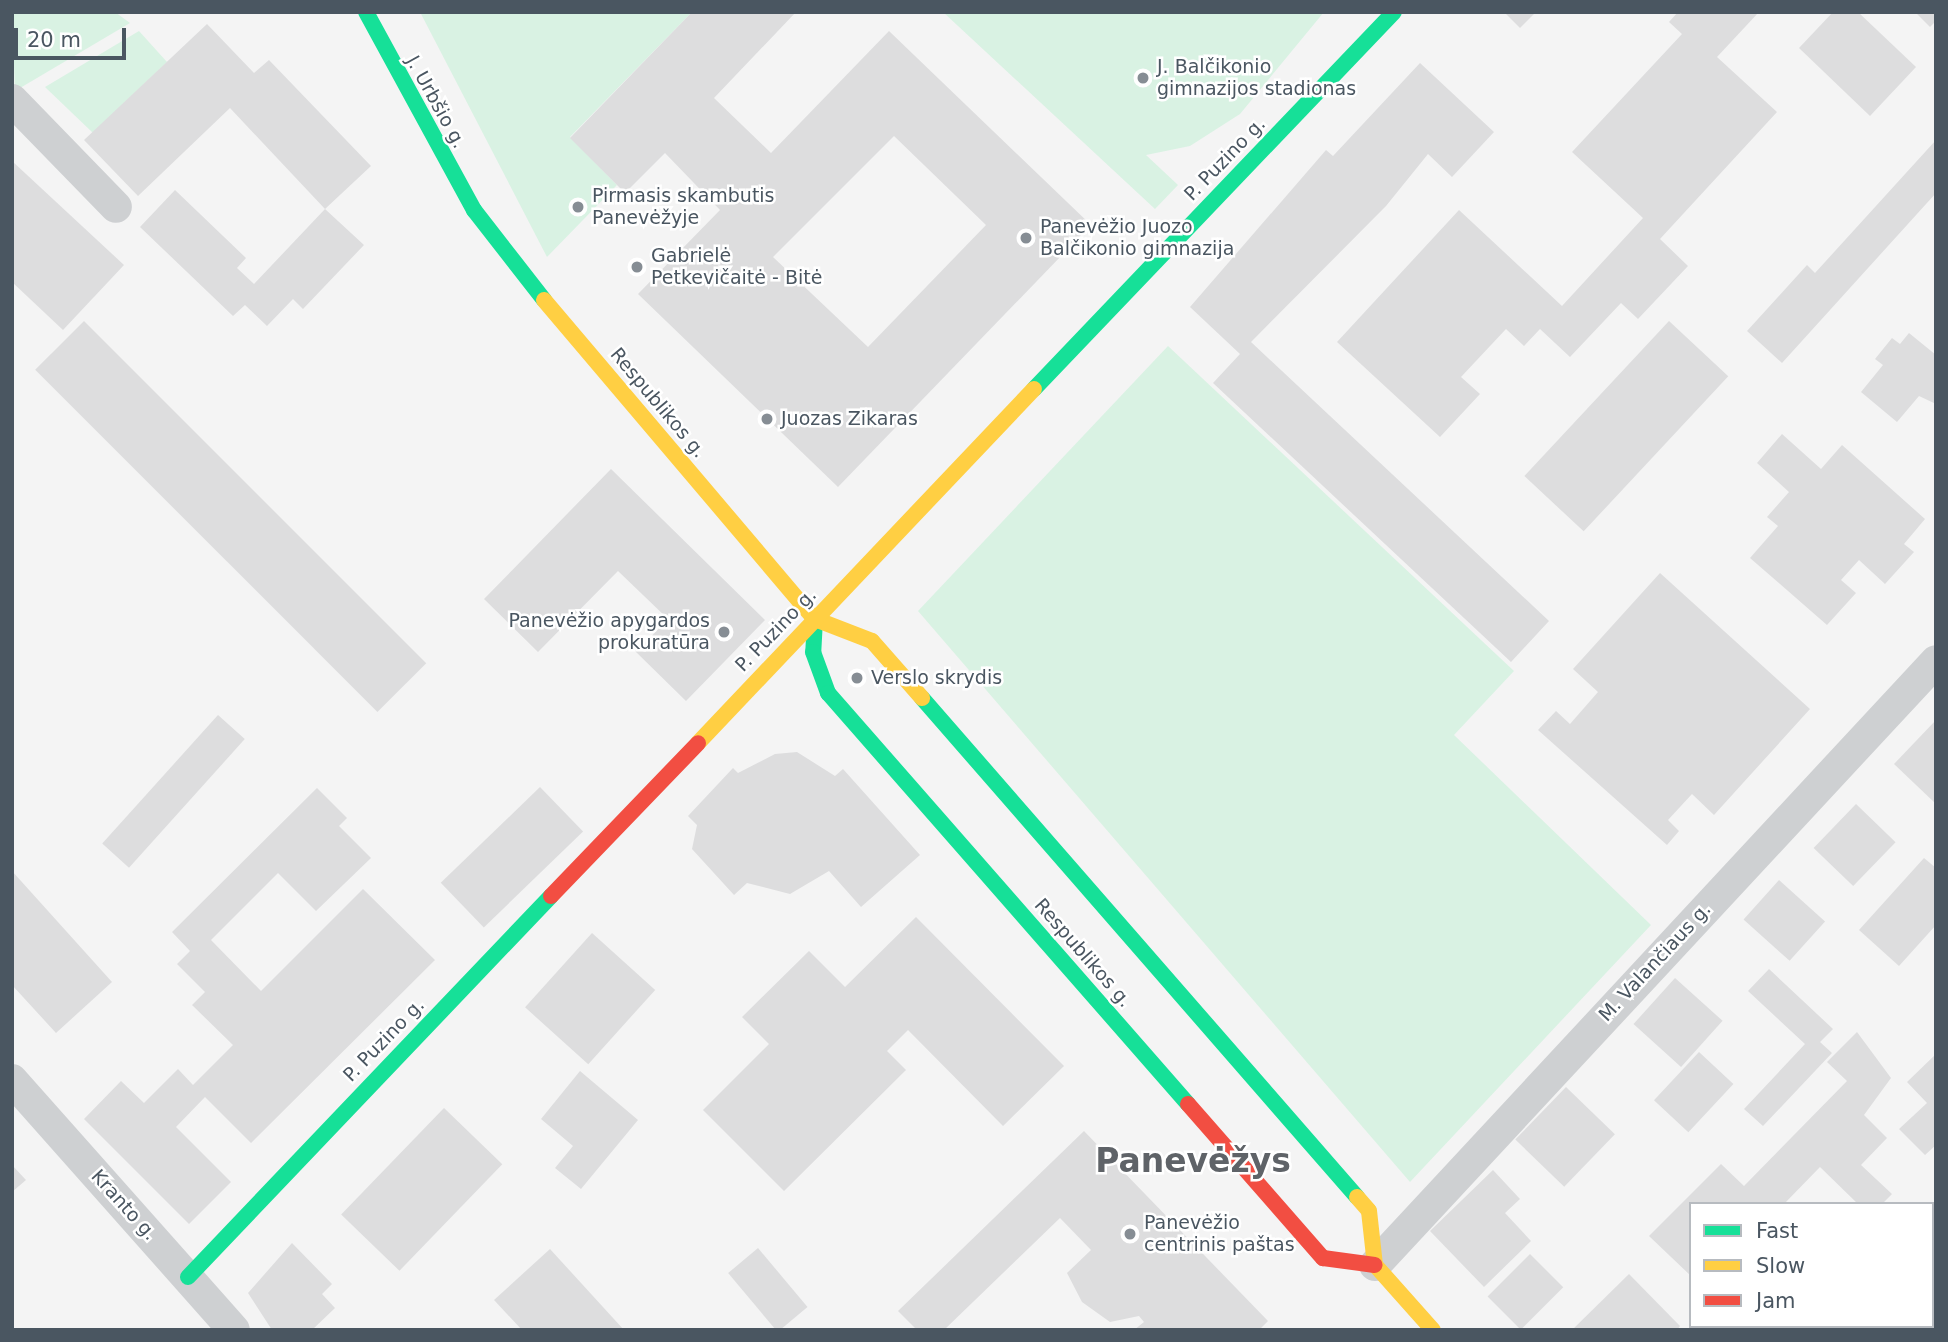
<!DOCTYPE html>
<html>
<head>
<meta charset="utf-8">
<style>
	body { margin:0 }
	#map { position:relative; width:1948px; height:1342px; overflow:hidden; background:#f4f4f4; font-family:"DejaVu Sans",sans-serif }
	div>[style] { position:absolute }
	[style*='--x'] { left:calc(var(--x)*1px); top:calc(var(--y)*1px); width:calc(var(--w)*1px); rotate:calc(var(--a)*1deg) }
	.green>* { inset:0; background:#d9f2e3 }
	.building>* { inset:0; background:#ddddde; transform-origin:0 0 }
	.street>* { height:32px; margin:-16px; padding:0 16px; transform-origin:16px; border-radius:16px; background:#ced0d2 }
	.fast>* { height:16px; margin:-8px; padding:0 8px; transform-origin:8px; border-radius:8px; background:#16e098 }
	.slow>* { height:16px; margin:-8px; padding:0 8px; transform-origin:8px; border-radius:8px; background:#ffcf43 }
	.jam>* { height:16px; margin:-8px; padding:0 8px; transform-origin:8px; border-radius:8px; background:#f24e42 }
	.dots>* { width:19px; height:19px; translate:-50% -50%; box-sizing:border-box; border:4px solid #fff; border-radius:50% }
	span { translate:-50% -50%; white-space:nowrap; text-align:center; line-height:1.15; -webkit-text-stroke:5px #fff; paint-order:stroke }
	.poi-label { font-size:19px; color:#4a5661 }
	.left { translate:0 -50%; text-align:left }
	.right { translate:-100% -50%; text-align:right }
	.street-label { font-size:19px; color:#4a5661 }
	.town-label { font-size:33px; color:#5f6368; font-weight:700 }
	.frame { position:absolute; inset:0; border:14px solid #4a5661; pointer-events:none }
	.legend { position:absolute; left:1689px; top:1202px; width:245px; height:126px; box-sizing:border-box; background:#fff; border:2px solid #b7bbc0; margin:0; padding:9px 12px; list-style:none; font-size:21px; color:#4a5661 }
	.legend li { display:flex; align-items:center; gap:14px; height:35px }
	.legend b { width:35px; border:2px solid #b7bbc0 }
	.scale { position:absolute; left:14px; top:28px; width:112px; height:32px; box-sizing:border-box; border:4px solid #4a5661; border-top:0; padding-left:9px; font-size:21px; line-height:24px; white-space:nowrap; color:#4a5661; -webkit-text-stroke:5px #fff; paint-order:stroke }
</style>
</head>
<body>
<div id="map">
	<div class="green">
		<div style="clip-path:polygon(12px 12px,115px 12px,130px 23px,15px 91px)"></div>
		<div style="clip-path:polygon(420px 12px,692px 12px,570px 137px,617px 185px,547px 257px)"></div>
		<div style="clip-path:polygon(943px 12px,1324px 12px,1240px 114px,1190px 146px,1146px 155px,1178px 185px,1155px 209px)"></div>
		<div style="clip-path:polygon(139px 31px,167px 62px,93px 133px,45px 87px)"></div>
		<div style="clip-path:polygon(1168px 346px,1514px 671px,1454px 735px,1651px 925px,1410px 1182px,918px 611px)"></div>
	</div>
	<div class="building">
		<div style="clip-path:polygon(evenodd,692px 12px,796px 12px,714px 98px,771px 153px,889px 31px,1091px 225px,838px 487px,638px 294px,720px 210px,665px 153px,625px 193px,570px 138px,692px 12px,894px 136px,986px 225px,868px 347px,773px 257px,894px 136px)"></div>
		<div style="clip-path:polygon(1504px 12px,1536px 12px,1520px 28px)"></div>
		<div style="clip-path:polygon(1678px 12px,1759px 12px,1717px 57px,1777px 112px,1660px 239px,1688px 266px,1638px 319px,1621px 303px,1570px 357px,1540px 329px,1524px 346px,1506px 329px,1461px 377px,1480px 394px,1440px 437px,1337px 342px,1459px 210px,1562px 306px,1643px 218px,1572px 152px,1682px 34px,1669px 22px)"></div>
		<div style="clip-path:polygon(1833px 12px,1858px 12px,1916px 67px,1870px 116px,1799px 48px)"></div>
		<div style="clip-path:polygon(1915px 12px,1936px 12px,1936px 21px,1930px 27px)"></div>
		<div style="clip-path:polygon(207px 24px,254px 73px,269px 60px,371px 166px,325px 209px,230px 108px,138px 196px,84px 140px)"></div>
		<div style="clip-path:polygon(1420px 63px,1494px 132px,1452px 177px,1428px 154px,1386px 206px,1251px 342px,1549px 621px,1511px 662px,1213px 383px,1240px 354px,1190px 307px,1326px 150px,1333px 156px)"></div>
		<div style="clip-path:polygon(1936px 140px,1936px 193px,1782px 363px,1747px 331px,1807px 265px,1815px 273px)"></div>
		<div style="clip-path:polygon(12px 161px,124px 265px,63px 330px,12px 282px)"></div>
		<div style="clip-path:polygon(175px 190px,246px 258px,237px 268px,254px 284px,325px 209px,364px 245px,303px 309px,293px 299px,267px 326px,245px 305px,233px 316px,140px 227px)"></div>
		<div style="left:84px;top:321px;width:484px;height:69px;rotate:45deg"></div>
		<div style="left:1669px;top:321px;width:81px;height:212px;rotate:43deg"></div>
		<div style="clip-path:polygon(1909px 333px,1936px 355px,1936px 404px,1919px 396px,1897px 422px,1861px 392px,1883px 365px,1875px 359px,1892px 338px,1900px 344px)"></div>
		<div style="clip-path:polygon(1782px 434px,1821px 469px,1842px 445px,1925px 519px,1904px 544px,1914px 552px,1885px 584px,1859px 560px,1841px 580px,1856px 593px,1827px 625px,1750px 558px,1778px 526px,1767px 517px,1789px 492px,1757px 463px)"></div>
		<div style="clip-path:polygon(611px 469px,765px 620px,686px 701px,636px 652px,668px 619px,618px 571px,538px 652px,484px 599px)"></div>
		<div style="clip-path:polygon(1660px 573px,1810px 709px,1714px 815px,1692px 794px,1668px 820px,1679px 831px,1667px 845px,1538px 730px,1556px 711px,1570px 724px,1598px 692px,1573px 669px)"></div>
		<div style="left:218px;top:715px;width:36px;height:173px;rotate:42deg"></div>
		<div style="clip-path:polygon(1936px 720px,1936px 804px,1894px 764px)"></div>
		<div style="clip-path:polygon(797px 752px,835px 776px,843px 769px,920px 855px,861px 907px,829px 871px,790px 894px,747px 883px,734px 895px,692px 849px,697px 825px,688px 816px,733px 768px,738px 773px,775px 754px)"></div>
		<div style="left:540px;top:787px;width:62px;height:138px;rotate:46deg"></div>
		<div style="clip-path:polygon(317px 788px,347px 818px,339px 826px,371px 858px,316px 911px,278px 873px,211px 940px,261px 991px,363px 889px,435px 960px,251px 1143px,205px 1097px,176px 1127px,231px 1182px,189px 1224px,84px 1119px,121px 1081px,144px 1103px,178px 1069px,193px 1085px,233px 1045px,192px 1005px,205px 992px,177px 964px,190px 951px,172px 932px)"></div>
		<div style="left:1856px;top:804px;width:55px;height:61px;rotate:44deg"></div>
		<div style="clip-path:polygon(1924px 858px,1936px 868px,1936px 925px,1899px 966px,1859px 930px)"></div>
		<div style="clip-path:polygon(12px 871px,112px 982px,56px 1033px,12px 985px)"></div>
		<div style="left:1779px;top:880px;width:62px;height:53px;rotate:42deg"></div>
		<div style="clip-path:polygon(916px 917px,1064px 1066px,1003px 1126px,908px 1030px,887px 1051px,906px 1070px,784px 1191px,703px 1110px,769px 1044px,742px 1017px,809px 951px,845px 987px)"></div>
		<div style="left:592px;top:933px;width:85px;height:100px;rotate:42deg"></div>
		<div style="clip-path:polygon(1769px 969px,1833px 1029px,1820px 1042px,1832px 1053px,1763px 1126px,1744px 1109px,1805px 1044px,1748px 991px)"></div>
		<div style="left:1675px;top:978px;width:64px;height:62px;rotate:42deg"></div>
		<div style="clip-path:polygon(1857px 1032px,1891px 1078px,1864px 1115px,1887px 1138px,1861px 1165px,1892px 1194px,1882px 1204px,1858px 1204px,1820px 1167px,1784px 1204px,1691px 1204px,1691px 1276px,1649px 1236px,1721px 1164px,1744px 1186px,1847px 1081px,1827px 1062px)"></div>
		<div style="left:1699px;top:1052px;width:47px;height:66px;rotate:43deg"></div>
		<div style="clip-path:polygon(1936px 1054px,1936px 1145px,1925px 1155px,1899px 1129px,1927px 1103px,1907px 1082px)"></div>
		<div style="clip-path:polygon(580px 1071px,638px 1120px,581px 1189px,555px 1168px,573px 1146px,541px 1119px)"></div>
		<div style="left:1566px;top:1087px;width:68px;height:73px;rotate:44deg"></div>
		<div style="left:444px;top:1108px;width:81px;height:148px;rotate:44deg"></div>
		<div style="clip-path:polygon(1084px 1131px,1268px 1321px,1259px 1330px,1134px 1330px,1144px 1322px,1139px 1316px,1110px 1322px,1082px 1302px,1067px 1273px,1091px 1250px,1060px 1218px,944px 1330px,917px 1330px,898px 1311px)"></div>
		<div style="clip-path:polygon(12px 1165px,26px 1180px,12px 1192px)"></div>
		<div style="clip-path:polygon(1493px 1170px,1520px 1199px,1505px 1213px,1531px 1241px,1484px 1287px,1430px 1231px)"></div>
		<div style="clip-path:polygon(292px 1243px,332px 1284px,322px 1294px,335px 1308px,312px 1330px,272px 1330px,248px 1293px)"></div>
		<div style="left:758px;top:1248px;width:77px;height:39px;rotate:50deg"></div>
		<div style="clip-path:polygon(550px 1249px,624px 1330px,522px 1330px,494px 1300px)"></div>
		<div style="left:1530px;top:1254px;width:47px;height:60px;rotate:45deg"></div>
		<div style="clip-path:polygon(1629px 1274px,1680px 1326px,1677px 1330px,1572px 1330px)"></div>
		<div style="clip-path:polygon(1932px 1300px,1936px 1330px,1863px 1330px,1932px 1326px)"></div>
	</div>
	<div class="street">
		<div style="--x:12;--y:100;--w:149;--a:45.8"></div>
		<div style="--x:12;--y:1080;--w:334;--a:48.4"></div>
		<div style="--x:1932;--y:1226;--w:6;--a:-45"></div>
		<div style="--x:1375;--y:1265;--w:824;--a:-47.11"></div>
		<div style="--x:1831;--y:1330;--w:5;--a:-53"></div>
	</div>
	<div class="fast">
		<div style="--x:366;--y:12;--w:226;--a:61.4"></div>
		<div style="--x:474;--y:210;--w:114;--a:52.1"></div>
		<div style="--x:1034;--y:389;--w:521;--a:-46.32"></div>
		<div style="--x:815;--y:619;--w:33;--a:93"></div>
		<div style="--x:813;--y:652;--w:44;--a:69.9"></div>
		<div style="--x:828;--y:693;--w:546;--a:48.78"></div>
		<div style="--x:922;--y:698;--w:662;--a:48.92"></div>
		<div style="--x:188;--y:1277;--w:526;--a:-46.39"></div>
	</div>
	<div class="slow">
		<div style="--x:544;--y:300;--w:419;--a:49.7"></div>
		<div style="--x:815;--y:619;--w:61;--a:21.1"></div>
		<div style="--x:872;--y:641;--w:76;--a:48.7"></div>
		<div style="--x:698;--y:743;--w:488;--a:-46.5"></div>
		<div style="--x:1357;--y:1197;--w:18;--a:49"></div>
		<div style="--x:1369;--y:1211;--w:54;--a:83.7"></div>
		<div style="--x:1375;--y:1265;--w:87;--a:48.3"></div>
	</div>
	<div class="jam">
		<div style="--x:551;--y:896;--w:212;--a:-46.1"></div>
		<div style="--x:1188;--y:1104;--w:205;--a:48.8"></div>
		<div style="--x:1323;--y:1258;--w:52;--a:7.7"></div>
	</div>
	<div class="dots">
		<div style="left:1143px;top:78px;background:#868d94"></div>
		<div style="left:578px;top:207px;background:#868d94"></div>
		<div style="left:1026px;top:238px;background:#868d94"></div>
		<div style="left:637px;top:267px;background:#868d94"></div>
		<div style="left:767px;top:419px;background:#868d94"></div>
		<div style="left:724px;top:632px;background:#868d94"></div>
		<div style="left:857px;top:678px;background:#868d94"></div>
		<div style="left:1130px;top:1234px;background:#868d94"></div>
	</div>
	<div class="poi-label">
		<span class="left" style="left:1157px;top:78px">J. Balčikonio<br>gimnazijos stadionas</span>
		<span class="left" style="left:592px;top:207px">Pirmasis skambutis<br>Panevėžyje</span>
		<span class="left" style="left:1040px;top:238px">Panevėžio Juozo<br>Balčikonio gimnazija</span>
		<span class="left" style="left:651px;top:267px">Gabrielė<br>Petkevičaitė - Bitė</span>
		<span class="left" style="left:781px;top:419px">Juozas Zikaras</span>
		<span class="right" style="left:710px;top:632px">Panevėžio apygardos<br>prokuratūra</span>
		<span class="left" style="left:871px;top:678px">Verslo skrydis</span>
		<span class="left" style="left:1144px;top:1234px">Panevėžio<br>centrinis paštas</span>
	</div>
	<div class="street-label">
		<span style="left:436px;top:102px;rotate:61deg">J. Urbšio g.</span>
		<span style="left:1225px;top:159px;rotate:-46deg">P. Puzino g.</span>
		<span style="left:658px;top:403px;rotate:50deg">Respublikos g.</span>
		<span style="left:776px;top:630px;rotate:-46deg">P. Puzino g.</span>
		<span style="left:1083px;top:953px;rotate:49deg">Respublikos g.</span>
		<span style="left:1655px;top:962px;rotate:-47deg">M. Valančiaus g.</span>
		<span style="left:384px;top:1040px;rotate:-46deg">P. Puzino g.</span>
		<span style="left:124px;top:1205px;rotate:48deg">Kranto g.</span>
	</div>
	<div class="town-label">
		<span style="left:1193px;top:1161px">Panevėžys</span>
	</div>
	<div class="frame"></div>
	<ul class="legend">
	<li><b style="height:9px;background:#16e098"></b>Fast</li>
	<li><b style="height:9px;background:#ffcf43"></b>Slow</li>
	<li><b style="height:9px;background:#f24e42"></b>Jam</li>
	</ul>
	<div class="scale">20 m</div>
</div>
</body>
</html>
